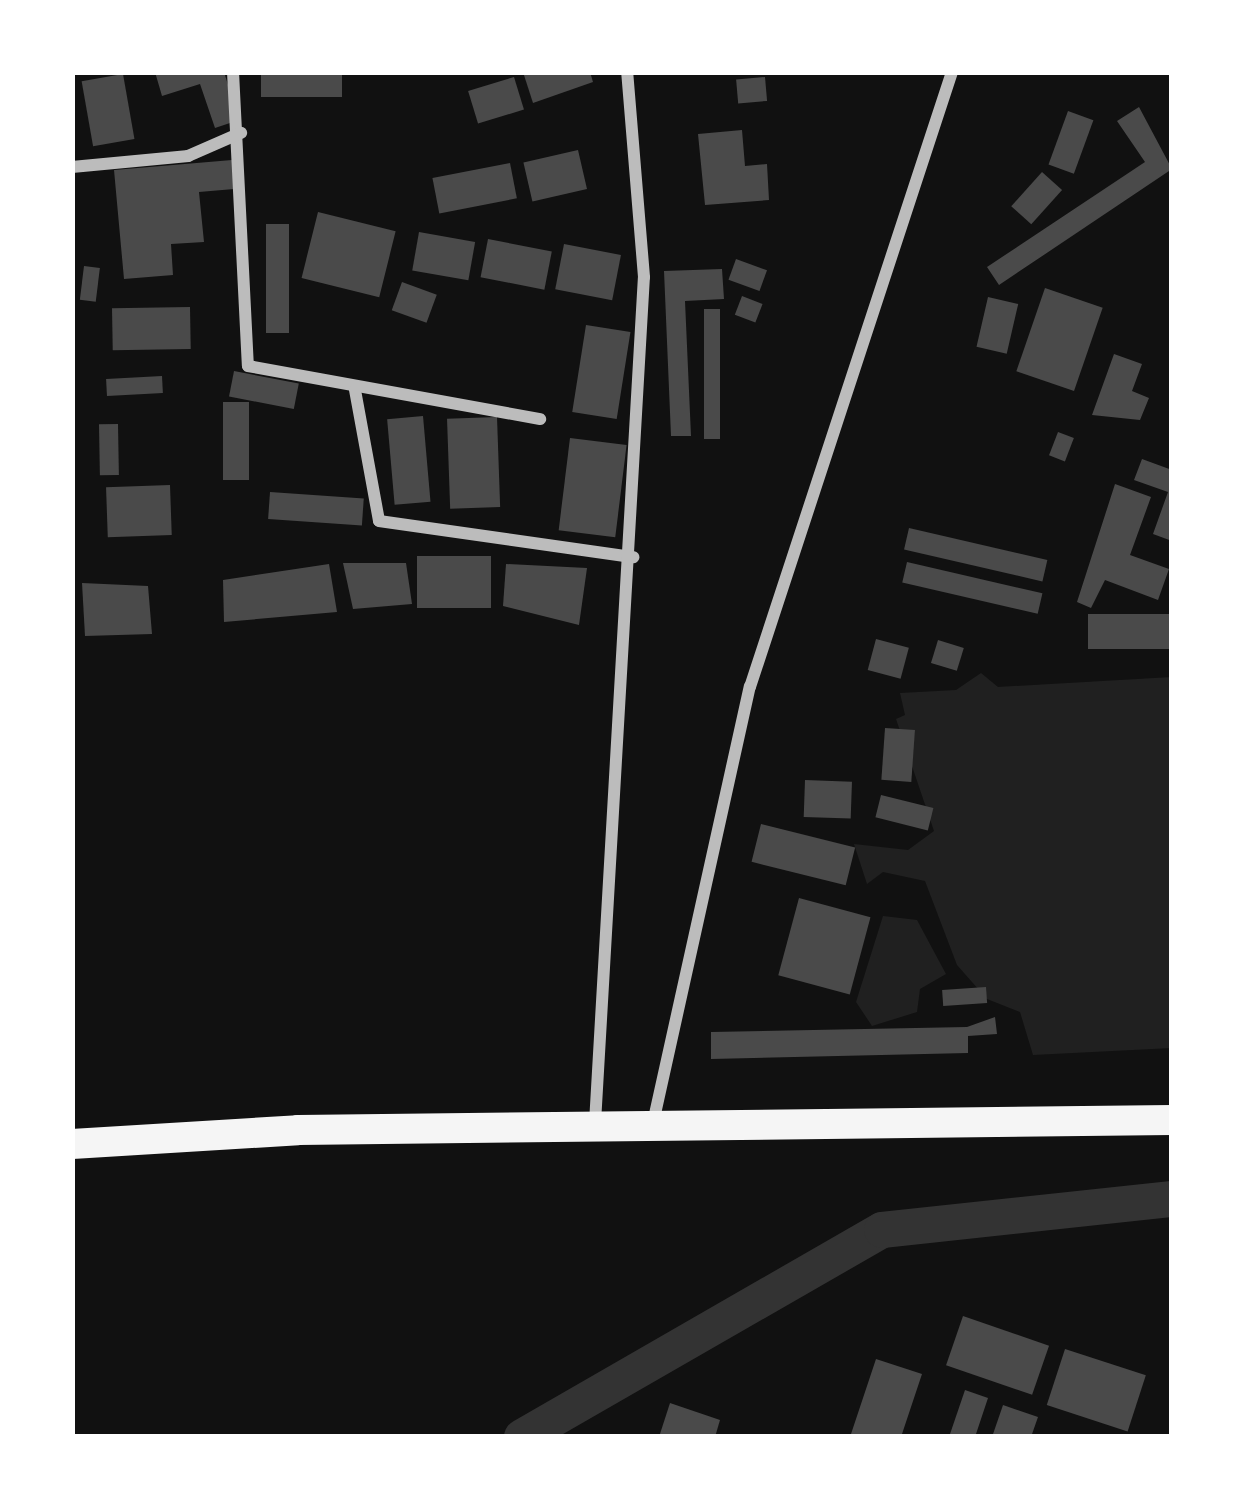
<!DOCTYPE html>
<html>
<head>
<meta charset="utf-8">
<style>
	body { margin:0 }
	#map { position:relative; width:1244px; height:1509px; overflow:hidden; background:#111; font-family:Lato,sans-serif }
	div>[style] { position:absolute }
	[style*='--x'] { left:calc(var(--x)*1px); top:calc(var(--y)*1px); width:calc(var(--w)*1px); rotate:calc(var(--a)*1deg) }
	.green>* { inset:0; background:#202020 }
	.canal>* { height:36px; margin:-18px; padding:0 18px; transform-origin:18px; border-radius:18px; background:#333 }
	.building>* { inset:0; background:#4a4a4a; transform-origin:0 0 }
	.minor>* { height:12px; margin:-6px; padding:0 6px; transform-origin:6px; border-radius:6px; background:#bcbcbc }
	.primary>* { height:30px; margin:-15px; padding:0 15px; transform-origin:15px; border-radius:15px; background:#f5f5f5 }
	span { translate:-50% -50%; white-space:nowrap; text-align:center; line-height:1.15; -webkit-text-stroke:9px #fff; paint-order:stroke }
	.frame { position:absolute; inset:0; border:75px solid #fff; pointer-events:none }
</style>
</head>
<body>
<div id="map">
	<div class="green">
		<div style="clip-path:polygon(981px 673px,998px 687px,1172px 677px,1172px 1048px,1033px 1055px,1020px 1012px,987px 999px,957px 965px,925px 881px,883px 872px,867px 884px,854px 844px,908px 850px,934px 831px,896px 719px,905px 715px,900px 693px,956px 690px)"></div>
		<div style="clip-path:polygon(883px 916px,917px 920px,946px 974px,920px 989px,917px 1012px,872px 1026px,856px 1002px)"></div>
	</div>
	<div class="canal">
		<div style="--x:522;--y:1437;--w:415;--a:-29.9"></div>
		<div style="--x:882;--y:1230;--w:292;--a:-6.1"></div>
	</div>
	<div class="building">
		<div style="clip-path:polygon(155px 72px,224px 72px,239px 120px,215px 128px,200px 84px,162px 96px)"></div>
		<div style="left:261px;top:72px;width:81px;height:25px"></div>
		<div style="clip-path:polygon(523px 72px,590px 72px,593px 82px,533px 103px)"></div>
		<div style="left:123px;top:74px;width:66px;height:42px;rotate:80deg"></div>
		<div style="left:514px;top:77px;width:34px;height:48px;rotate:73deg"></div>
		<div style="left:765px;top:77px;width:24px;height:29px;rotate:85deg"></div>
		<div style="clip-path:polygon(1139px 107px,1172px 169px,999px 285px,987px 267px,1145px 162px,1117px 121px)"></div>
		<div style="left:1068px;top:111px;width:27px;height:57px;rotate:20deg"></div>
		<div style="clip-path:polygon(742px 130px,745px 166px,767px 164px,769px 200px,705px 205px,698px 134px)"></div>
		<div style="left:578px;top:150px;width:40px;height:56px;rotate:77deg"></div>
		<div style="clip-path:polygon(232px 160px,234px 189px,199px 192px,204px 242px,171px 244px,173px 275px,124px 279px,114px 170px)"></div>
		<div style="left:510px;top:163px;width:36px;height:79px;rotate:79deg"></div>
		<div style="left:1042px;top:172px;width:27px;height:46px;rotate:42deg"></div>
		<div style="left:318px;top:212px;width:80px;height:68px;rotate:14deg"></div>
		<div style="left:266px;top:224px;width:23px;height:109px"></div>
		<div style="left:419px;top:232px;width:57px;height:39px;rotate:10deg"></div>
		<div style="left:488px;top:239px;width:65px;height:39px;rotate:11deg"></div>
		<div style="left:564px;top:244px;width:58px;height:46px;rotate:11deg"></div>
		<div style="left:736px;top:259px;width:33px;height:22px;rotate:20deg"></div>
		<div style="left:84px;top:266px;width:16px;height:34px;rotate:7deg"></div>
		<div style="clip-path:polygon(722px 269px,724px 299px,685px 301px,691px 436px,671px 436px,664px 271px)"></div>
		<div style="left:402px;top:282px;width:37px;height:30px;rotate:20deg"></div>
		<div style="left:1045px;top:288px;width:61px;height:88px;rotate:19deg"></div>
		<div style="left:742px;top:296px;width:22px;height:20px;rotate:21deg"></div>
		<div style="left:988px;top:297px;width:31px;height:51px;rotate:13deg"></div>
		<div style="left:190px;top:307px;width:42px;height:78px;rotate:89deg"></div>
		<div style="left:704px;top:309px;width:16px;height:130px"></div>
		<div style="left:586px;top:325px;width:45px;height:88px;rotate:9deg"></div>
		<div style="clip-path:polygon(1114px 354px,1142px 364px,1132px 391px,1149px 398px,1140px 420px,1092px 415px)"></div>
		<div style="left:234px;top:371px;width:66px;height:26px;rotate:11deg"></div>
		<div style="left:162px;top:376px;width:17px;height:56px;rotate:87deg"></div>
		<div style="left:223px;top:402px;width:26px;height:78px"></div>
		<div style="left:423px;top:416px;width:86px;height:36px;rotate:85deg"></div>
		<div style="left:497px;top:417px;width:90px;height:50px;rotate:88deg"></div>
		<div style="left:118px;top:424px;width:51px;height:19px;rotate:89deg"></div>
		<div style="left:1058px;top:432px;width:17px;height:25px;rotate:21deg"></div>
		<div style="left:570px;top:438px;width:57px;height:93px;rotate:7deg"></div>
		<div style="clip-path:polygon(1142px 459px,1172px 470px,1172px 541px,1153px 534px,1168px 492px,1134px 480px)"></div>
		<div style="clip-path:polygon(1115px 484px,1151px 497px,1130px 555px,1169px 569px,1158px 600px,1105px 580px,1091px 608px,1077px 602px)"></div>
		<div style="left:170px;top:485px;width:50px;height:64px;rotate:88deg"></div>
		<div style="left:270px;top:492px;width:94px;height:27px;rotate:4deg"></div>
		<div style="left:909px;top:528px;width:142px;height:22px;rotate:13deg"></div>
		<div style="left:491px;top:556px;width:52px;height:74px;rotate:90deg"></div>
		<div style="left:907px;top:562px;width:139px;height:21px;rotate:13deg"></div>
		<div style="clip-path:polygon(343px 563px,406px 563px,412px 604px,353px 609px)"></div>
		<div style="clip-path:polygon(329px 564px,337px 612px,224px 622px,223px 580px)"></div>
		<div style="clip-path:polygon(506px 564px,587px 568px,579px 625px,503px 606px)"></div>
		<div style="clip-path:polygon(82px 583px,148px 586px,152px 634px,85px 636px)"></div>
		<div style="left:1172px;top:614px;width:35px;height:84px;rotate:90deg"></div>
		<div style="left:876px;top:639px;width:34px;height:32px;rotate:15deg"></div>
		<div style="left:938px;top:640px;width:27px;height:24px;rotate:17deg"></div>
		<div style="left:885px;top:728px;width:30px;height:52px;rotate:4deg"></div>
		<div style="left:805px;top:780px;width:47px;height:37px;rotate:2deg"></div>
		<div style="left:881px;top:795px;width:54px;height:23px;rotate:14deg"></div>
		<div style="left:761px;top:824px;width:97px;height:39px;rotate:14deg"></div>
		<div style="left:799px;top:898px;width:74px;height:80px;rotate:15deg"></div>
		<div style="left:986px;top:987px;width:16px;height:44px;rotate:86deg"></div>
		<div style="clip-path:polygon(995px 1017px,997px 1034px,968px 1036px,968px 1053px,711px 1059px,711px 1032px,967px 1027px)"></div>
		<div style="left:963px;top:1316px;width:91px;height:52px;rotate:19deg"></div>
		<div style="left:1065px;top:1349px;width:85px;height:59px;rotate:18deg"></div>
		<div style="clip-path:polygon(876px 1359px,922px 1374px,901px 1437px,850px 1437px)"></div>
		<div style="clip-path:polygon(965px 1390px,988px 1398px,975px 1437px,949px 1437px)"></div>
		<div style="clip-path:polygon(670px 1403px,720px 1420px,715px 1437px,659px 1437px)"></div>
		<div style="clip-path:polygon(1003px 1405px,1038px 1417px,1031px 1437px,992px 1437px)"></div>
	</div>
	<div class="minor">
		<div style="--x:233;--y:72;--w:294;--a:87.1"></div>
		<div style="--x:248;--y:366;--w:297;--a:10.3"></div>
		<div style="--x:72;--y:167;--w:117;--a:-5.4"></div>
		<div style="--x:188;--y:156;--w:58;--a:-23.5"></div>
		<div style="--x:355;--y:390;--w:133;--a:79.6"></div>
		<div style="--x:379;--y:521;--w:257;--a:8.1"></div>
		<div style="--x:595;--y:1123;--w:847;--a:-86.69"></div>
		<div style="--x:644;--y:277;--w:206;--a:-94.7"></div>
		<div style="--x:653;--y:1123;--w:447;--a:-77.5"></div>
		<div style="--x:750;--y:687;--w:647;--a:-71.82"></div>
	</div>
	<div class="primary">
		<div style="--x:72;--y:1144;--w:226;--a:-3.5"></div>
		<div style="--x:298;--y:1130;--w:874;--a:-0.66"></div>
	</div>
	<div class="frame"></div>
</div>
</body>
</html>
